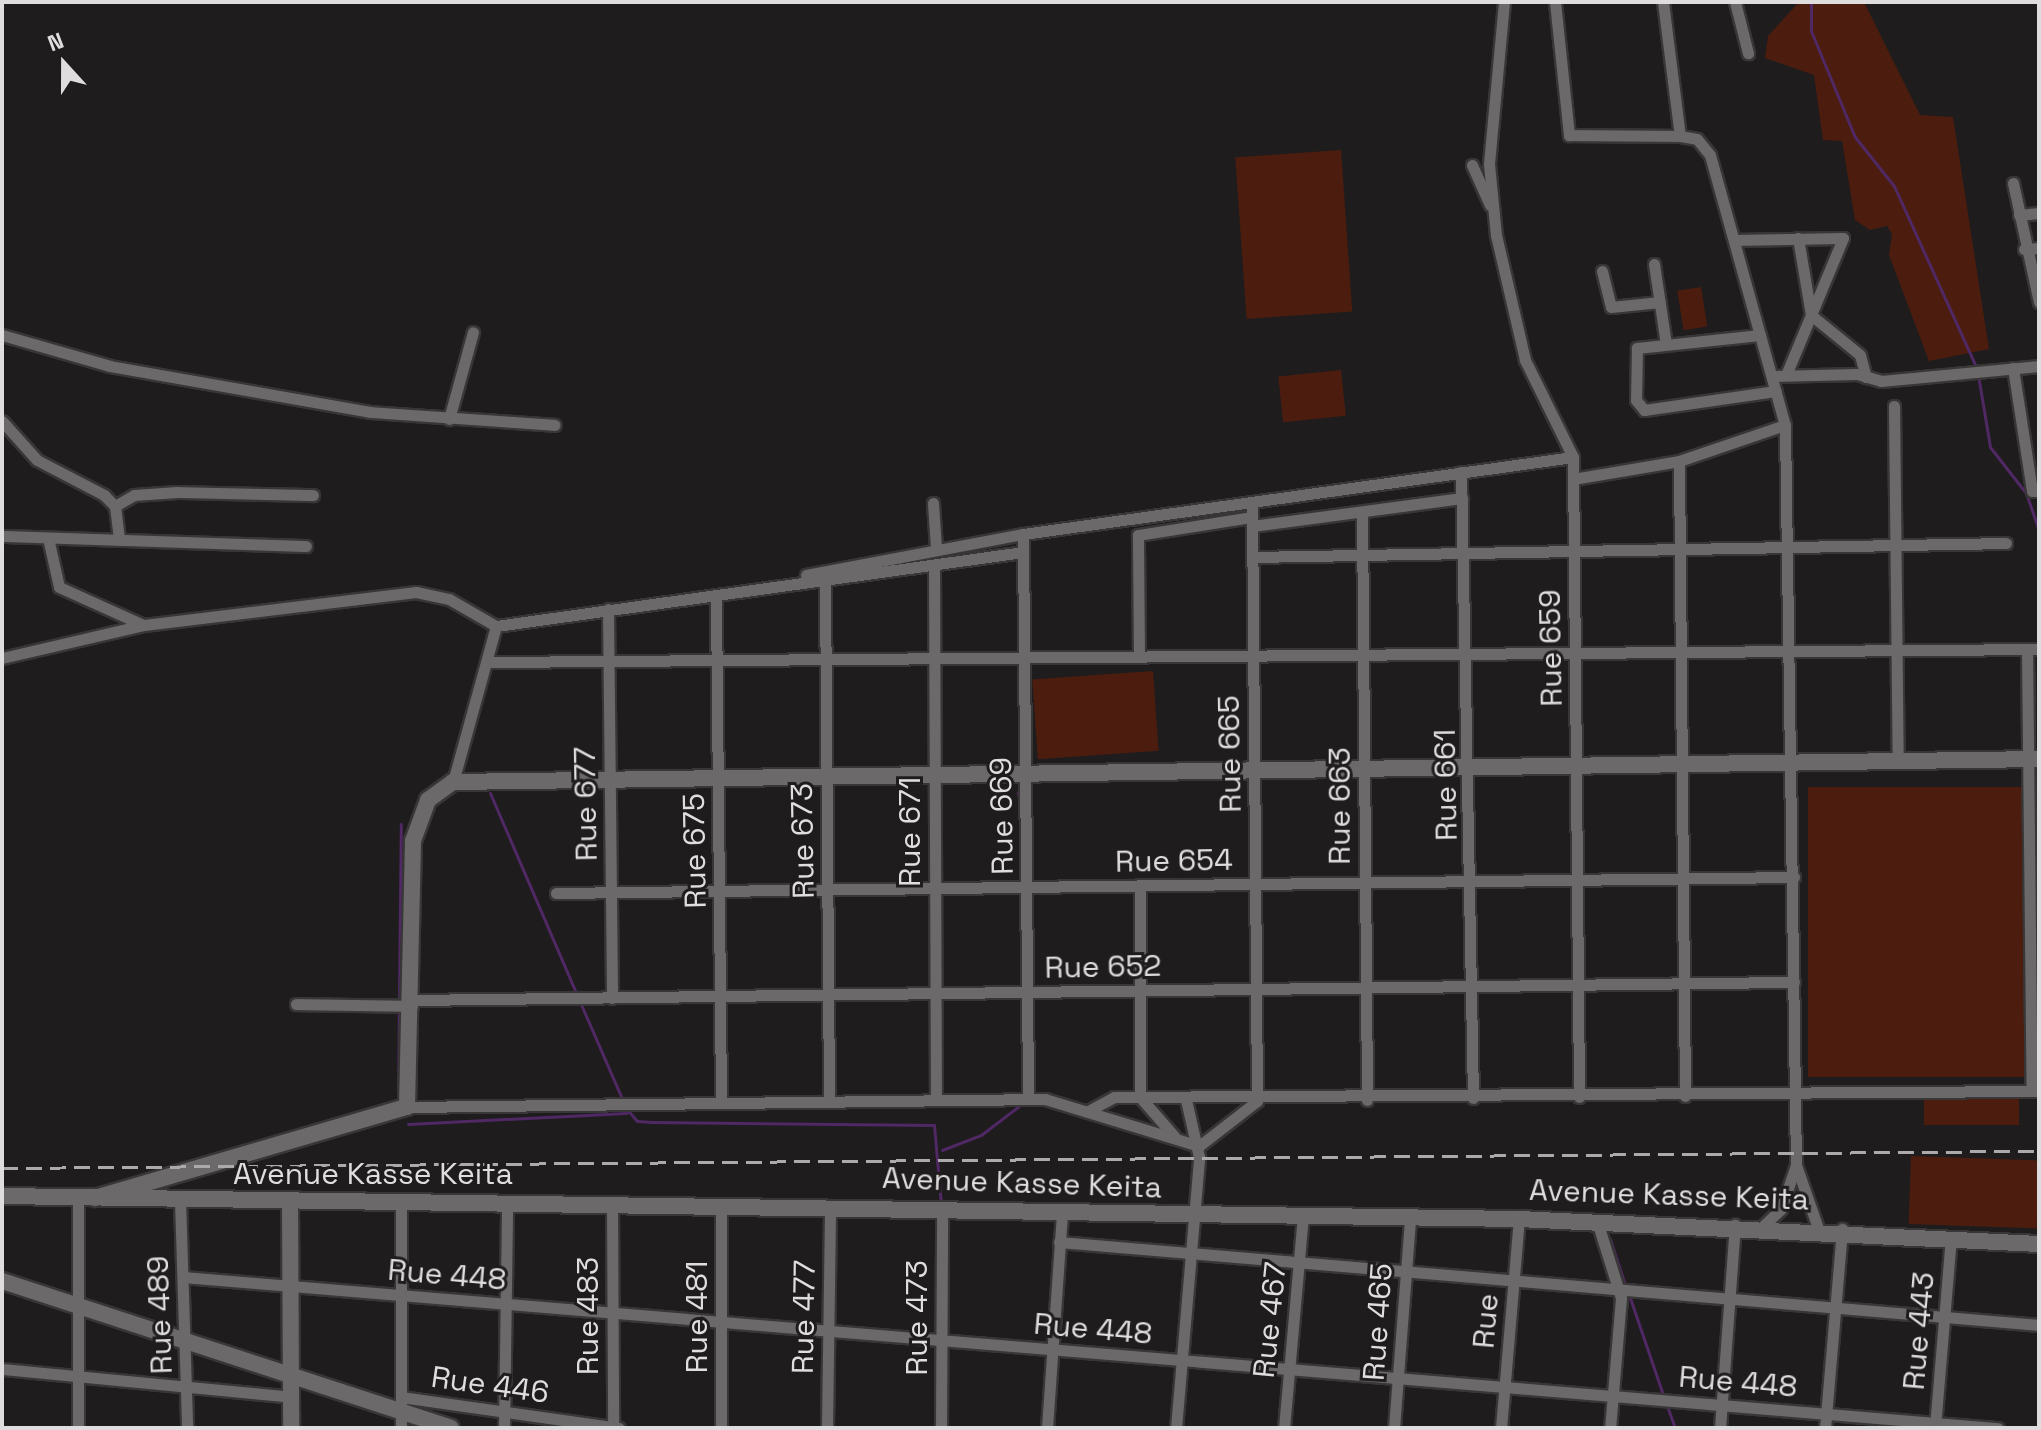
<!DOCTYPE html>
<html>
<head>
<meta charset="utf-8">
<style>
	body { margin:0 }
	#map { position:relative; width:2041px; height:1430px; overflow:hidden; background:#1f1c1d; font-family:"Space Grotesk",sans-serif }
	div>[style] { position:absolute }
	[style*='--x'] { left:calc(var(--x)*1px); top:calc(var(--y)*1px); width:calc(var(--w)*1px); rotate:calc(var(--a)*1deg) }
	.green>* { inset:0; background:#4c1d0e; transform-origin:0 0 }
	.stream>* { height:3px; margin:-1.5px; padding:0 1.5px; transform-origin:1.5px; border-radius:1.5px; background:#4f2864 }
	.roads { filter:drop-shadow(2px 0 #383636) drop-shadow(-2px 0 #383636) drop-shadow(0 2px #383636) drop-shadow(0 -2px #383636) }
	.street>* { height:11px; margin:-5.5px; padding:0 5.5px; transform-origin:5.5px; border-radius:5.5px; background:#6c696a }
	.secondary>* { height:16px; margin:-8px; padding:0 8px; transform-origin:8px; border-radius:8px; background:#6c696a }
	.rail>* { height:3px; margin-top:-1.5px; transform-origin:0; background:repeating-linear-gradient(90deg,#acaaaa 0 16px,transparent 0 24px) }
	span { translate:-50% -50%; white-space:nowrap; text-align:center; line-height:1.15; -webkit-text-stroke:6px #1f1c1d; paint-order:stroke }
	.street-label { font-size:30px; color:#dfdddd }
	.frame { position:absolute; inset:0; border:4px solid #dfdddd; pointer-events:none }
	.north { position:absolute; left:24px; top:24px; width:80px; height:80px; -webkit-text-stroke:6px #1f1c1d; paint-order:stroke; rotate:339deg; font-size:22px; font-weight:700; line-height:32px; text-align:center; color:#dfdddd }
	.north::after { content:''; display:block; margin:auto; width:28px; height:36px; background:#dfdddd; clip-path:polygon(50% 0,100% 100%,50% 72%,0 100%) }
</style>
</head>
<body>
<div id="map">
	<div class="green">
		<div style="clip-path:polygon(1799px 2px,1864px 2px,1920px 115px,1953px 117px,1989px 349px,1929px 361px,1889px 255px,1892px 234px,1887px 226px,1870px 230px,1855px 220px,1842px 141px,1823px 140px,1814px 75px,1765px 58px,1768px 36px)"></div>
		<div style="left:1341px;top:150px;width:162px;height:106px;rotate:86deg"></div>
		<div style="left:1701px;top:287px;width:40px;height:24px;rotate:81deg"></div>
		<div style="left:1341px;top:370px;width:46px;height:63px;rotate:84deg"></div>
		<div style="left:1153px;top:671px;width:80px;height:121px;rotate:86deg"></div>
		<div style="left:2024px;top:787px;width:290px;height:216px;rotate:90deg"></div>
		<div style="left:2019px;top:1093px;width:32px;height:95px;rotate:90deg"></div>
		<div style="left:1911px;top:1156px;width:128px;height:68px;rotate:2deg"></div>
	</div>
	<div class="stream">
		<div style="--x:1811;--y:2;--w:29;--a:90"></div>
		<div style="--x:1811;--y:31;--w:115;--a:67.5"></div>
		<div style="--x:1855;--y:137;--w:63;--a:51.5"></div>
		<div style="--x:1894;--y:186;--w:199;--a:65.6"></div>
		<div style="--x:1978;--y:375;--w:73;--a:80.5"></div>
		<div style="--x:1990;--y:447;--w:58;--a:52"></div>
		<div style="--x:2026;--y:493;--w:40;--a:71.1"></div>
		<div style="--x:1018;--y:792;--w:12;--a:81"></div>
		<div style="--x:490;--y:793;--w:220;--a:66.7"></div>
		<div style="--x:580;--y:1002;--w:108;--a:66.5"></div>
		<div style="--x:398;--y:1095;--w:271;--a:-89.4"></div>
		<div style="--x:626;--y:1108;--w:17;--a:50"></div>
		<div style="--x:637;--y:1121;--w:15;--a:4"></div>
		<div style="--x:652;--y:1122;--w:282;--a:0.6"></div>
		<div style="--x:934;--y:1125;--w:80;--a:85"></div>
		<div style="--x:408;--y:1124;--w:219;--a:-2.9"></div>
		<div style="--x:942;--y:1150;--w:42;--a:-21"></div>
		<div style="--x:981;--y:1135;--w:53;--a:-37.3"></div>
		<div style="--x:1610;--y:1239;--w:48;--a:71.9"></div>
		<div style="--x:1628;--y:1292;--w:112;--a:71.2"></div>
		<div style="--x:1667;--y:1406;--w:23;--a:70"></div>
	</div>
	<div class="roads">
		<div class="street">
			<div style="--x:1504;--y:2;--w:163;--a:95.3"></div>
			<div style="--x:1489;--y:164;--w:71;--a:84.4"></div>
			<div style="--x:1496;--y:235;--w:128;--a:76.9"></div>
			<div style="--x:1525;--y:360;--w:108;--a:63.7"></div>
			<div style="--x:1573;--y:457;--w:640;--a:89.46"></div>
			<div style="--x:1555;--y:2;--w:134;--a:84"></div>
			<div style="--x:1569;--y:135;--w:111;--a:0.5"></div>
			<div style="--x:1663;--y:2;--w:135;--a:82.8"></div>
			<div style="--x:1680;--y:136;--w:17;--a:10"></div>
			<div style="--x:1697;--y:139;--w:21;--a:51"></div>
			<div style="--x:1710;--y:155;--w:280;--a:74.5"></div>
			<div style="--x:1785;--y:425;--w:740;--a:89.15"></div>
			<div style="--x:1796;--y:1165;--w:67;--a:70.8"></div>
			<div style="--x:1735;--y:2;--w:53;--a:75.7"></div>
			<div style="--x:1472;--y:165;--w:44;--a:65.8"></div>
			<div style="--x:2013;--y:183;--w:122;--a:77.7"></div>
			<div style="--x:2019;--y:215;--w:20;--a:-6"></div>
			<div style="--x:1798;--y:238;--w:78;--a:80.4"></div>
			<div style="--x:1811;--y:315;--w:63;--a:39.2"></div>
			<div style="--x:1860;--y:355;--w:23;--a:75"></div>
			<div style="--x:1734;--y:240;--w:109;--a:-1.1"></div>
			<div style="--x:1843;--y:238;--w:148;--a:112.6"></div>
			<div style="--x:2024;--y:249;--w:15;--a:-4"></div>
			<div style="--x:1654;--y:264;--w:81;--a:81.5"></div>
			<div style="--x:1602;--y:271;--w:37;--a:76"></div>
			<div style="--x:1611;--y:307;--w:49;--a:-5.8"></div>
			<div style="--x:2;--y:335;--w:112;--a:16"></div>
			<div style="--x:110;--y:366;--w:264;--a:10"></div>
			<div style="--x:370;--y:412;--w:185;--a:4"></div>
			<div style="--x:1760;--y:335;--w:124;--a:174"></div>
			<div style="--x:1637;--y:348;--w:52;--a:91.1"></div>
			<div style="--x:1636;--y:400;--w:13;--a:51"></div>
			<div style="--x:1644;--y:410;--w:133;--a:-8.2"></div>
			<div style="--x:2013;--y:368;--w:124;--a:81.2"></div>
			<div style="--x:2032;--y:491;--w:7;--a:0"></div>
			<div style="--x:1772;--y:376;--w:85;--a:-1.3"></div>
			<div style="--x:1857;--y:374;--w:25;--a:16"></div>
			<div style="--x:1881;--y:381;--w:159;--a:-5.4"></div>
			<div style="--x:1894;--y:406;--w:355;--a:89.4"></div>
			<div style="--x:449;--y:419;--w:90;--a:-74.6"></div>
			<div style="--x:2;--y:421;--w:52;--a:48.1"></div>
			<div style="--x:37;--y:460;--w:76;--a:27.6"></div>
			<div style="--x:104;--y:495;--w:16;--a:45"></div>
			<div style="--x:115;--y:506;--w:34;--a:83"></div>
			<div style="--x:1679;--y:461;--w:635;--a:89.46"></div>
			<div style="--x:1461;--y:472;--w:626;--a:88.9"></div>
			<div style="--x:1573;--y:479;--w:108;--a:-9.6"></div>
			<div style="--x:1679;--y:461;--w:112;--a:-18.8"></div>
			<div style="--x:933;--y:503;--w:45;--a:86.2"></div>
			<div style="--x:115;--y:506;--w:22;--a:-30"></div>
			<div style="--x:134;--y:495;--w:43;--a:-4"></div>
			<div style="--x:177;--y:492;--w:136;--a:1.3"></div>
			<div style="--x:1362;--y:512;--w:588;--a:89.51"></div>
			<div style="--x:1252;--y:526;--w:212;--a:-7.6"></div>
			<div style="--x:1023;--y:534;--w:564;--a:89.49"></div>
			<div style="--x:2;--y:536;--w:304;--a:1.9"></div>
			<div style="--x:48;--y:538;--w:50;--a:77.3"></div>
			<div style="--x:59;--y:587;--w:92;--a:24.3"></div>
			<div style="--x:1252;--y:557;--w:754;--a:-1.06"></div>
			<div style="--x:934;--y:565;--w:535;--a:89.79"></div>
			<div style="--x:806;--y:575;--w:221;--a:-10.7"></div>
			<div style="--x:1023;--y:534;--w:555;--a:-7.97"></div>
			<div style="--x:825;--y:580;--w:521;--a:89.56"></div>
			<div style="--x:716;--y:599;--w:504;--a:89.43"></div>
			<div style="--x:608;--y:609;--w:389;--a:89.4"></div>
			<div style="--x:2027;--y:649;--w:442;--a:89.4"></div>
			<div style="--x:1139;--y:657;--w:122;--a:-90.5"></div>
			<div style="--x:1138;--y:535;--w:115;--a:-9"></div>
			<div style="--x:2;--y:658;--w:146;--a:-13.1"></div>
			<div style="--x:144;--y:625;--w:274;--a:-6.9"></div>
			<div style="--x:416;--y:592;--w:34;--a:12"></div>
			<div style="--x:449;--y:599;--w:54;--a:29.9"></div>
			<div style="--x:492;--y:662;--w:1547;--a:-0.48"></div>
			<div style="--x:453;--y:782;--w:162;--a:-74.6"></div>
			<div style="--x:496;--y:626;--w:532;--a:-7.99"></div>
			<div style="--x:1140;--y:886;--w:211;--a:90"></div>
			<div style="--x:1140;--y:1097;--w:52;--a:48.9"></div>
			<div style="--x:556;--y:893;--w:1238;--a:-0.74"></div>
			<div style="--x:412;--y:1000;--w:1382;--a:-0.75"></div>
			<div style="--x:296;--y:1004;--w:116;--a:1"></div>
			<div style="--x:407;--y:1107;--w:638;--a:-0.72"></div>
			<div style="--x:1045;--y:1099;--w:161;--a:17"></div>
			<div style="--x:1199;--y:1146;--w:73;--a:-37.8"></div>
			<div style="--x:1257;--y:1101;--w:599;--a:-90.48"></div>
			<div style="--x:1088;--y:1111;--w:30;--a:-28"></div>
			<div style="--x:1114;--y:1097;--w:925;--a:-0.37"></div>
			<div style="--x:78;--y:1197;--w:231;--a:90"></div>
			<div style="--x:180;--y:1200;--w:228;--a:88.2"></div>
			<div style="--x:612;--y:1204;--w:224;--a:89.7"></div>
			<div style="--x:1597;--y:1221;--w:81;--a:72.7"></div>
			<div style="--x:1621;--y:1298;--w:130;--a:94.8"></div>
			<div style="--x:1764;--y:1225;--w:23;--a:-43"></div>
			<div style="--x:1781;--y:1209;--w:46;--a:-71.2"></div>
			<div style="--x:1059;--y:1242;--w:984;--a:4.84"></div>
			<div style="--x:183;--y:1277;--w:1821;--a:4.76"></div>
			<div style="--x:2;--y:1369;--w:290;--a:5.5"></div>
			<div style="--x:401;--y:1397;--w:220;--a:8.1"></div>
			<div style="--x:1935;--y:1427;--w:190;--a:-85.2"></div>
			<div style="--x:401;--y:1428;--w:226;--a:-90"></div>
			<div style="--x:504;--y:1428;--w:225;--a:-89.2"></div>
			<div style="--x:721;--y:1428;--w:222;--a:-90"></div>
			<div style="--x:827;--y:1428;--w:222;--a:-89.2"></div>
			<div style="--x:941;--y:1428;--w:220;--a:-89.7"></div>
			<div style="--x:1047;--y:1428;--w:217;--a:-86"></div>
			<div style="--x:1176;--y:1428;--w:272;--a:-85.1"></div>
			<div style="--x:1199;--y:1157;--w:58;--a:-102.8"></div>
			<div style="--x:1284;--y:1428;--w:213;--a:-84.9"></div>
			<div style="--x:1394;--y:1428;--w:210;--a:-85.6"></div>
			<div style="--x:1501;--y:1428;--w:210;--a:-85.1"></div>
			<div style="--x:1720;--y:1428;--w:204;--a:-85.8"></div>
			<div style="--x:1825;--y:1428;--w:200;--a:-85.1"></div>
		</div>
		<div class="secondary">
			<div style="--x:2;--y:1196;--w:1517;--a:0.87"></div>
			<div style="--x:1519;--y:1219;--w:521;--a:2.75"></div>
			<div style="--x:95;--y:1198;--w:325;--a:-16.3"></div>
			<div style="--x:407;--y:1107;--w:266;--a:-88.7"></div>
			<div style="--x:413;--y:841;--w:44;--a:-69.9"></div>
			<div style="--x:428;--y:800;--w:31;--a:-36"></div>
			<div style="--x:453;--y:782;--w:1586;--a:-0.83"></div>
			<div style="--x:290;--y:1201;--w:227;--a:89.7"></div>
			<div style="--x:2;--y:1281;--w:472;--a:18.1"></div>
		</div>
	</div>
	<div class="rail">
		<div style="--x:2;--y:1168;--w:2037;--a:-0.48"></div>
	</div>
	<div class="street-label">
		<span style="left:1551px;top:648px;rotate:-91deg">Rue 659</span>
		<span style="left:1230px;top:754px;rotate:-91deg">Rue 665</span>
		<span style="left:1446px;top:785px;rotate:-91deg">Rue 661</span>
		<span style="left:586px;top:804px;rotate:-91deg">Rue 677</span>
		<span style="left:1340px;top:806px;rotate:-90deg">Rue 663</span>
		<span style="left:1002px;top:816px;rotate:-91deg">Rue 669</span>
		<span style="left:910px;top:832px;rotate:-90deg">Rue 671</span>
		<span style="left:803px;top:841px;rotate:-91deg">Rue 673</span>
		<span style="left:695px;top:851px;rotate:-91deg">Rue 675</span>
		<span style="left:1174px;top:861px;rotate:-1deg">Rue 654</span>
		<span style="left:1103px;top:967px;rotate:-1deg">Rue 652</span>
		<span style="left:373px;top:1174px">Avenue Kasse Keita</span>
		<span style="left:1022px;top:1183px;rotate:2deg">Avenue Kasse Keita</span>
		<span style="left:1669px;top:1195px;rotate:2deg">Avenue Kasse Keita</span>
		<span style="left:447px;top:1275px;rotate:5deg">Rue 448</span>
		<span style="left:160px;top:1315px;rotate:-92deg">Rue 489</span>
		<span style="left:588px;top:1316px;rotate:-90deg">Rue 483</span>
		<span style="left:697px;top:1317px;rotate:-90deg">Rue 481</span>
		<span style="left:804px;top:1317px;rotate:-89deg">Rue 477</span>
		<span style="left:917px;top:1318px;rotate:-90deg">Rue 473</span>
		<span style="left:1270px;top:1320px;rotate:-84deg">Rue 467</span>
		<span style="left:1486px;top:1321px;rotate:-85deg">Rue</span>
		<span style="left:1378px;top:1322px;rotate:-86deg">Rue 465</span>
		<span style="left:1093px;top:1329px;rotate:5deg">Rue 448</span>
		<span style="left:1919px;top:1331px;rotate:-85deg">Rue 443</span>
		<span style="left:1738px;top:1382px;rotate:5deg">Rue 448</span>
		<span style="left:490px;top:1385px;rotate:8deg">Rue 446</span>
	</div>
	<div class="frame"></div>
	<div class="north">N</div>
</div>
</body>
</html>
